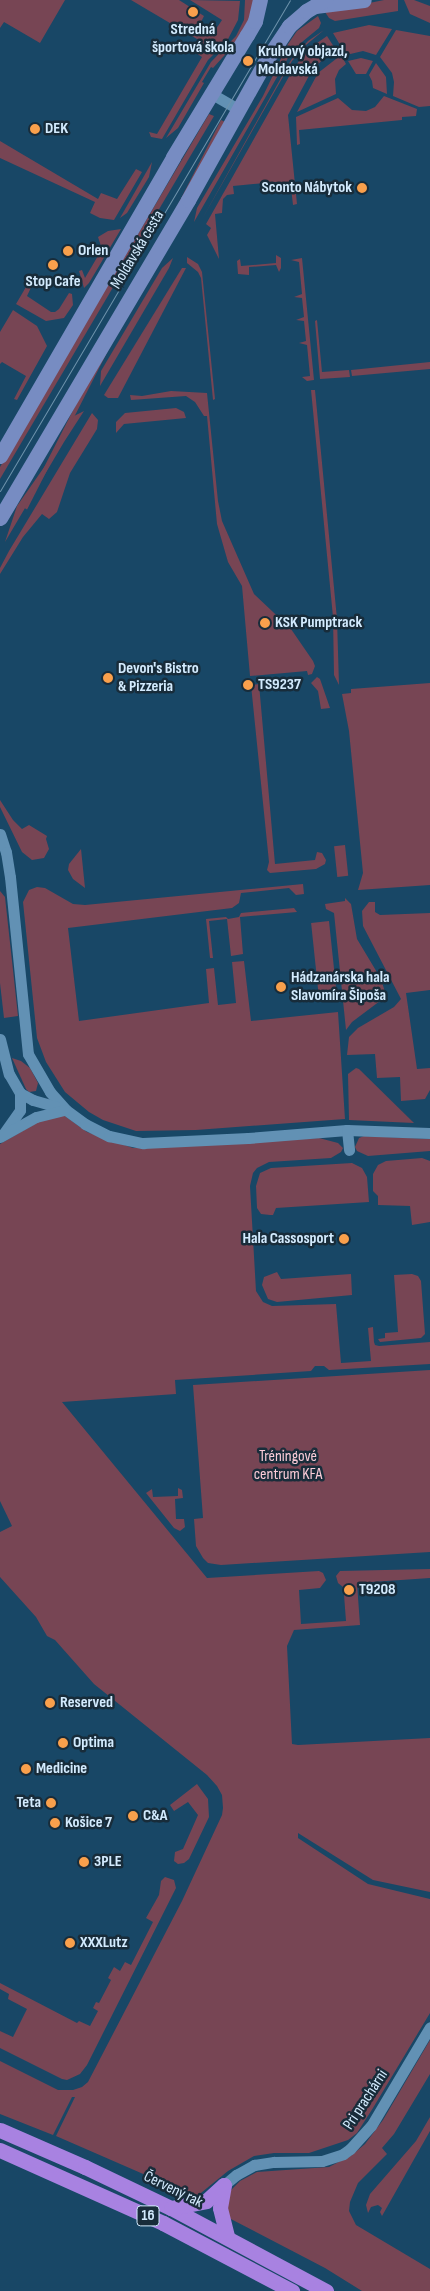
<!DOCTYPE html>
<html>
<head>
<meta charset="utf-8">
<style>
	body { margin:0 }
	#map { position:relative; width:430px; height:2291px; overflow:hidden; background:#184766; font-family:"Sofia Sans Condensed",sans-serif }
	div>[style] { position:absolute }
	[style*='--x'] { left:calc(var(--x)*1px); top:calc(var(--y)*1px); width:calc(var(--w)*1px); rotate:calc(var(--a)*1deg) }
	.green>* { inset:0; background:#774554; transform-origin:0 0 }
	.street>* { height:11px; margin:-5.5px; padding:0 5.5px; transform-origin:5.5px; border-radius:5.5px; background:#6291b4 }
	.secondary>* { height:15px; margin:-7.5px; padding:0 7.5px; transform-origin:7.5px; border-radius:7.5px; background:#778cc2 }
	.highway>* { height:15px; margin:-7.5px; padding:0 7.5px; transform-origin:7.5px; border-radius:7.5px; background:#a882e1 }
	.tram>* { height:1px; margin:-0.5px; padding:0 0.5px; transform-origin:0.5px; border-radius:0.5px; background:#6e93ac }
	.dots>* { width:14px; height:14px; translate:-50% -50%; box-sizing:border-box; border:2px solid #182c3a; border-radius:50% }
	span { translate:-50% -50%; white-space:nowrap; text-align:center; line-height:1.15; -webkit-text-stroke:5px #182c3a; paint-order:stroke }
	.shield-label span { padding:1px 4px; background:#182c3a; border:1px solid; border-radius:4px; -webkit-text-stroke-width:0 }
	.shield-label { font-size:15px; color:#d3ebfe; font-weight:700 }
	.poi-label { font-size:16px; color:#d3ebfe; font-weight:700 }
	.left { translate:0 -50%; text-align:left }
	.right { translate:-100% -50%; text-align:right }
	.street-label { font-size:16px; color:#d3ebfe }
	.park-label { font-size:16px; color:#facbd7 }
</style>
</head>
<body>
<div id="map">
	<div class="green">
		<div style="clip-path:polygon(0 0,65px 0,40px 43px,4px 22px,0 28px)"></div>
		<div style="clip-path:polygon(131px 0,179px 0,204px 16px,200px 24px,214px 32px,222px 20px,190px 0,240px 1px,238px 20px,227px 41px,208px 60px,162px 139px,151px 137px,149px 132px,157px 134px,202px 57px,196px 53px,202px 42px)"></div>
		<div style="clip-path:polygon(245px 0,254px 0,249px 19px,233px 46px,213px 68px,211px 67px,202px 82px,204px 83px,178px 128px,166px 138px,211px 62px,236px 36px,244px 20px)"></div>
		<div style="clip-path:polygon(384px 0,398px 0,398px 11px,335px 21px,329px 18px,325px 12px)"></div>
		<div style="clip-path:polygon(404px 0,414px 0,430px 6px,430px 23px,410px 14px)"></div>
		<div style="clip-path:polygon(318px 16px,321px 23px,319px 28px,302px 42px,288px 58px,194px 222px,197px 208px,263px 96px,288px 44px,297px 31px)"></div>
		<div style="clip-path:polygon(369px 25px,392px 29px,376px 55px,363px 51px,346px 55px,333px 33px)"></div>
		<div style="clip-path:polygon(324px 30px,306px 45px,292px 61px,201px 221px,291px 60px,308px 41px)"></div>
		<div style="clip-path:polygon(396px 30px,430px 36px,430px 106px,419px 107px,393px 96px,394px 82px,392px 73px,380px 57px)"></div>
		<div style="clip-path:polygon(327px 36px,336px 50px,324px 58px,311px 72px,288px 115px,297px 204px,293px 205px,291px 188px,278px 189px,276px 182px,233px 186px,234px 194px,227px 195px,223px 199px,222px 213px,215px 214px,219px 259px,207px 235px,211px 228px,206px 224px,295px 66px,310px 48px)"></div>
		<div style="clip-path:polygon(341px 55px,346px 64px,339px 70px,335px 79px,336px 94px,297px 112px,318px 73px)"></div>
		<div style="clip-path:polygon(361px 58px,373px 61px,366px 74px,356px 74px,348px 61px)"></div>
		<div style="clip-path:polygon(376px 63px,386px 77px,387px 94px,373px 88px,372px 81px,369px 75px)"></div>
		<div style="clip-path:polygon(384px 96px,417px 109px,416px 116px,402px 117px,402px 120px,299px 130px,300px 144px,297px 145px,296px 117px,338px 98px,352px 110px,366px 111px,375px 107px)"></div>
		<div style="clip-path:polygon(209px 114px,214px 116px,0 479px,0 467px)"></div>
		<div style="left:221px;top:120px;width:4px;height:435px;rotate:27deg"></div>
		<div style="clip-path:polygon(0 141px,98px 199px,101px 193px,117px 199px,136px 169px,142px 172px,114px 220px,100px 218px,90px 213px,95px 202px,0 158px)"></div>
		<div style="clip-path:polygon(152px 162px,149px 177px,127px 213px,120px 218px)"></div>
		<div style="clip-path:polygon(121px 229px,89px 283px,84px 288px,79px 271px,82px 270px,85px 278px,102px 249px,98px 237px,108px 231px)"></div>
		<div style="clip-path:polygon(276px 255px,281px 258px,281px 268px,279px 272px,276px 265px,249px 267px,249px 275px,238px 274px,237px 261px,240px 259px,241px 266px,276px 263px)"></div>
		<div style="clip-path:polygon(187px 257px,198px 264px,202px 272px,215px 399px,213px 400px,201px 278px,198px 272px,187px 263px)"></div>
		<div style="clip-path:polygon(173px 258px,169px 268px,100px 386px,101px 371px,162px 268px)"></div>
		<div style="clip-path:polygon(302px 258px,314px 380px,307px 381px,302px 377px,310px 376px,307px 345px,299px 343px,306px 341px,304px 321px,296px 320px,304px 317px,302px 298px,294px 297px,302px 294px,299px 262px,291px 260px)"></div>
		<div style="clip-path:polygon(182px 268px,186px 268px,118px 398px,108px 398px,104px 395px)"></div>
		<div style="clip-path:polygon(33px 275px,36px 277px,27px 296px,51px 312px,55px 312px,59px 309px,69px 293px,72px 294px,73px 305px,64px 318px,46px 321px,16px 304px)"></div>
		<div style="clip-path:polygon(13px 310px,37px 326px,47px 346px,17px 400px,14px 399px,26px 376px,2px 362px,0 364px,0 332px)"></div>
		<div style="clip-path:polygon(317px 320px,322px 372px,349px 370px,350px 377px,320px 379px,315px 321px)"></div>
		<div style="clip-path:polygon(430px 362px,430px 369px,352px 376px,351px 370px)"></div>
		<div style="clip-path:polygon(311px 390px,315px 390px,337px 619px,339px 685px,334px 675px,333px 617px)"></div>
		<div style="clip-path:polygon(171px 391px,207px 393px,218px 501px,222px 521px,254px 594px,291px 629px,313px 661px,315px 666px,312px 674px,308px 675px,307px 671px,250px 676px,242px 586px,228px 562px,217px 524px,207px 416px,204px 416px,195px 402px,186px 396px,131px 400px,130px 395px,142px 396px)"></div>
		<div style="clip-path:polygon(176px 408px,184px 412px,186px 418px,124px 424px,116px 433px,116px 422px,125px 413px)"></div>
		<div style="clip-path:polygon(84px 411px,64px 442px,5px 542px,17px 506px,47px 463px,74px 416px)"></div>
		<div style="clip-path:polygon(92px 413px,98px 420px,97px 429px,70px 473px,57px 512px,49px 519px,42px 514px,23px 537px,0 574px,0 568px,9px 551px)"></div>
		<div style="clip-path:polygon(317px 677px,320px 679px,330px 708px,321px 709px,318px 691px,311px 683px)"></div>
		<div style="clip-path:polygon(430px 683px,430px 885px,358px 890px,363px 873px,349px 731px,342px 694px,351px 693px,351px 689px)"></div>
		<div style="clip-path:polygon(259px 684px,275px 864px,315px 860px,317px 852px,322px 853px,326px 860px,325px 864px,316px 869px,270px 873px,267px 870px,269px 862px,251px 685px)"></div>
		<div style="clip-path:polygon(0 800px,13px 820px,22px 829px,29px 825px,47px 836px,46px 839px,49px 849px,44px 858px,32px 860px,22px 852px,0 807px)"></div>
		<div style="left:345px;top:845px;width:31px;height:11px;rotate:84deg"></div>
		<div style="clip-path:polygon(81px 849px,85px 888px,73px 879px,68px 870px,69px 864px)"></div>
		<div style="clip-path:polygon(303px 884px,304px 894px,296px 895px,289px 888px,241px 893px,239px 903px,232px 908px,68px 928px,79px 1021px,209px 1003px,206px 969px,214px 968px,218px 1005px,236px 1003px,232px 962px,244px 961px,251px 1021px,338px 1012px,345px 1119px,196px 1130px,136px 1131px,103px 1120px,89px 1112px,65px 1092px,46px 1062px,37px 1038px,23px 902px,29px 890px,37px 887px,45px 888px,73px 904px,85px 905px)"></div>
		<div style="clip-path:polygon(0 891px,5px 897px,18px 1016px,4px 1018px,0 983px)"></div>
		<div style="clip-path:polygon(345px 898px,351px 904px,357px 939px,381px 979px,385px 992px,380px 1001px,352px 1022px,346px 1030px,334px 913px,326px 909px,325px 904px,345px 901px)"></div>
		<div style="clip-path:polygon(369px 902px,375px 902px,375px 912px,380px 915px,430px 913px,430px 990px,406px 993px,417px 1069px,430px 1068px,430px 1090px,425px 1099px,401px 1101px,400px 1077px,377px 1078px,375px 1054px,347px 1055px,349px 1037px,358px 1028px,394px 1007px,401px 999px,363px 926px,362px 911px)"></div>
		<div style="clip-path:polygon(294px 908px,297px 912px,240px 917px,243px 954px,231px 956px,227px 919px,209px 921px,213px 958px,210px 958px,206px 919px,226px 917px,228px 919px,239px 917px,241px 913px)"></div>
		<div style="left:329px;top:921px;width:79px;height:18px;rotate:84deg"></div>
		<div style="clip-path:polygon(12px 1058px,21px 1061px,30px 1068px,38px 1083px,36px 1091px,29px 1092px,26px 1089px)"></div>
		<div style="clip-path:polygon(356px 1068px,359px 1069px,414px 1123px,349px 1120px,348px 1074px)"></div>
		<div style="clip-path:polygon(52px 1114px,62px 1114px,87px 1132px,133px 1148px,319px 1138px,338px 1143px,343px 1148px,341px 1152px,331px 1158px,269px 1162px,257px 1168px,253px 1173px,250px 1186px,256px 1291px,263px 1302px,272px 1306px,336px 1304px,341px 1363px,371px 1361px,368px 1328px,373px 1327px,374px 1342px,375px 1345px,379px 1346px,430px 1342px,430px 1364px,329px 1370px,324px 1366px,315px 1366px,311px 1371px,175px 1380px,176px 1394px,62px 1402px,207px 1578px,319px 1571px,323px 1573px,326px 1580px,320px 1588px,299px 1590px,301px 1624px,346px 1621px,344px 1595px,354px 1594px,353px 1586px,343px 1587px,338px 1583px,336px 1576px,340px 1571px,430px 1569px,430px 1578px,357px 1583px,360px 1625px,294px 1630px,287px 1646px,292px 1744px,298px 1745px,430px 1738px,430px 1892px,373px 1880px,298px 1833px,298px 1838px,368px 1884px,430px 1899px,430px 2013px,373px 2108px,357px 2133px,348px 2140px,309px 2153px,274px 2153px,254px 2156px,228px 2171px,196px 2197px,56px 2136px,75px 2097px,72px 2097px,53px 2135px,0 2114px,0 2061px,58px 2090px,73px 2090px,82px 2087px,88px 2082px,182px 1901px,222px 1815px,223px 1808px,222px 1795px,217px 1786px,207px 1775px,94px 1684px,55px 1640px,47px 1636px,36px 1617px,0 1577px,0 1532px,12px 1526px,0 1501px,0 1144px)"></div>
		<div style="clip-path:polygon(364px 1136px,430px 1139px,430px 1151px,368px 1156px,357px 1151px,355px 1147px,359px 1138px)"></div>
		<div style="clip-path:polygon(422px 1158px,430px 1161px,430px 1222px,412px 1225px,410px 1206px,378px 1205px,378px 1196px,373px 1191px,373px 1174px,378px 1165px,386px 1161px)"></div>
		<div style="clip-path:polygon(352px 1163px,362px 1168px,367px 1177px,369px 1202px,276px 1208px,273px 1215px,270px 1215px,261px 1214px,257px 1208px,256px 1186px,260px 1173px,271px 1168px)"></div>
		<div style="clip-path:polygon(277px 1272px,281px 1279px,351px 1274px,352px 1295px,277px 1302px,268px 1299px,262px 1285px,264px 1277px)"></div>
		<div style="clip-path:polygon(412px 1274px,418px 1276px,421px 1281px,425px 1334px,421px 1338px,380px 1342px,378px 1339px,385px 1338px,385px 1333px,398px 1332px,394px 1275px)"></div>
		<div style="clip-path:polygon(430px 1370px,430px 1552px,221px 1565px,208px 1563px,203px 1558px,196px 1546px,194px 1519px,203px 1518px,193px 1385px)"></div>
		<div style="clip-path:polygon(178px 1488px,182px 1490px,183px 1498px,175px 1499px,176px 1519px,184px 1519px,185px 1527px,180px 1531px,174px 1528px,146px 1493px,152px 1489px,153px 1497px,178px 1496px)"></div>
		<div style="clip-path:polygon(197px 1784px,208px 1799px,209px 1817px,189px 1859px,184px 1863px,178px 1864px,174px 1861px,175px 1852px,183px 1849px,198px 1815px,188px 1802px,174px 1811px,170px 1805px)"></div>
		<div style="clip-path:polygon(165px 1877px,174px 1880px,176px 1888px,87px 2065px,80px 2074px,67px 2080px,62px 2079px,0 2048px,0 2031px,13px 2037px,27px 2009px,8px 1999px,9px 1994px,0 1989px,0 1983px,77px 2023px,79px 2021px,90px 2026px,98px 2011px,93px 2008px,96px 2002px,99px 2003px,111px 1980px,108px 1978px,114px 1967px,120px 1971px,125px 1962px,131px 1965px,153px 1922px,146px 1918px,159px 1895px,161px 1881px)"></div>
		<div style="clip-path:polygon(430px 2040px,430px 2074px,394px 2134px,382px 2148px,387px 2154px,358px 2183px,350px 2202px,349px 2211px,356px 2225px,430px 2269px,430px 2291px,362px 2291px,325px 2268px,225px 2216px,230px 2191px,240px 2181px,257px 2172px,329px 2167px,352px 2155px,365px 2144px,383px 2120px)"></div>
		<div style="clip-path:polygon(430px 2117px,430px 2131px,382px 2216px,380px 2212px,382px 2208px,378px 2205px,371px 2207px,368px 2213px,366px 2205px,370px 2194px,416px 2141px)"></div>
	</div>
	<div class="street">
		<div style="--x:212;--y:94;--w:30;--a:30"></div>
		<div style="--x:0;--y:834;--w:19;--a:72"></div>
		<div style="--x:6;--y:852;--w:25;--a:81"></div>
		<div style="--x:10;--y:877;--w:178;--a:84.2"></div>
		<div style="--x:28;--y:1054;--w:44;--a:59.9"></div>
		<div style="--x:50;--y:1092;--w:24;--a:48"></div>
		<div style="--x:66;--y:1110;--w:24;--a:36"></div>
		<div style="--x:85;--y:1124;--w:27;--a:27"></div>
		<div style="--x:109;--y:1136;--w:35;--a:12"></div>
		<div style="--x:143;--y:1143;--w:105;--a:-2.7"></div>
		<div style="--x:248;--y:1138;--w:99;--a:-4.6"></div>
		<div style="--x:347;--y:1130;--w:83;--a:2.1"></div>
		<div style="--x:0;--y:1039;--w:36;--a:76"></div>
		<div style="--x:9;--y:1074;--w:22;--a:60"></div>
		<div style="--x:20;--y:1093;--w:15;--a:28"></div>
		<div style="--x:33;--y:1100;--w:32;--a:16"></div>
		<div style="--x:347;--y:1130;--w:20;--a:84"></div>
		<div style="--x:4;--y:1133;--w:28;--a:-55"></div>
		<div style="--x:20;--y:1110;--w:17;--a:-90"></div>
		<div style="--x:0;--y:1137;--w:41;--a:-29.1"></div>
		<div style="--x:36;--y:1117;--w:29;--a:-14"></div>
		<div style="--x:224;--y:2185;--w:16;--a:-40"></div>
		<div style="--x:236;--y:2175;--w:21;--a:-29"></div>
		<div style="--x:254;--y:2165;--w:20;--a:-9"></div>
		<div style="--x:274;--y:2162;--w:48;--a:-1.2"></div>
		<div style="--x:322;--y:2161;--w:22;--a:-18"></div>
		<div style="--x:343;--y:2154;--w:9;--a:-36"></div>
		<div style="--x:350;--y:2149;--w:31;--a:-48"></div>
		<div style="--x:371;--y:2126;--w:115;--a:-59.2"></div>
	</div>
	<div class="secondary">
		<div style="--x:315;--y:6;--w:49;--a:-7"></div>
		<div style="--x:0;--y:456;--w:345;--a:-59.9"></div>
		<div style="--x:173;--y:157;--w:143;--a:-58.8"></div>
		<div style="--x:247;--y:35;--w:16;--a:-60"></div>
		<div style="--x:255;--y:21;--w:22;--a:-77"></div>
		<div style="--x:0;--y:518;--w:369;--a:-59.4"></div>
		<div style="--x:188;--y:200;--w:158;--a:-60.8"></div>
		<div style="--x:265;--y:62;--w:43;--a:-56.3"></div>
		<div style="--x:289;--y:26;--w:23;--a:-41"></div>
		<div style="--x:306;--y:11;--w:22;--a:-30"></div>
	</div>
	<div class="highway">
		<div style="--x:0;--y:2130;--w:93;--a:23.5"></div>
		<div style="--x:85;--y:2167;--w:95;--a:25.5"></div>
		<div style="--x:171;--y:2208;--w:176;--a:28.2"></div>
		<div style="--x:0;--y:2150;--w:179;--a:24.1"></div>
		<div style="--x:163;--y:2223;--w:146;--a:27.8"></div>
		<div style="--x:224;--y:2185;--w:23;--a:100"></div>
		<div style="--x:220;--y:2208;--w:29;--a:76"></div>
		<div style="--x:171;--y:2208;--w:36;--a:-11"></div>
		<div style="--x:206;--y:2201;--w:24;--a:-42"></div>
	</div>
	<div class="tram">
		<div style="--x:0;--y:491;--w:570;--a:-59.43"></div>
	</div>
	<div class="dots">
		<div style="left:193px;top:12px;background:#f9a04c"></div>
		<div style="left:248px;top:61px;background:#f9a04c"></div>
		<div style="left:35px;top:129px;background:#f9a04c"></div>
		<div style="left:362px;top:188px;background:#f9a04c"></div>
		<div style="left:68px;top:251px;background:#f9a04c"></div>
		<div style="left:53px;top:265px;background:#f9a04c"></div>
		<div style="left:265px;top:623px;background:#f9a04c"></div>
		<div style="left:108px;top:678px;background:#f9a04c"></div>
		<div style="left:248px;top:685px;background:#f9a04c"></div>
		<div style="left:281px;top:987px;background:#f9a04c"></div>
		<div style="left:344px;top:1239px;background:#f9a04c"></div>
		<div style="left:349px;top:1590px;background:#f9a04c"></div>
		<div style="left:50px;top:1703px;background:#f9a04c"></div>
		<div style="left:63px;top:1743px;background:#f9a04c"></div>
		<div style="left:26px;top:1769px;background:#f9a04c"></div>
		<div style="left:51px;top:1803px;background:#f9a04c"></div>
		<div style="left:133px;top:1816px;background:#f9a04c"></div>
		<div style="left:55px;top:1823px;background:#f9a04c"></div>
		<div style="left:84px;top:1862px;background:#f9a04c"></div>
		<div style="left:70px;top:1943px;background:#f9a04c"></div>
	</div>
	<div class="shield-label">
		<span style="left:148px;top:2216px">16</span>
	</div>
	<div class="poi-label">
		<span style="left:193px;top:39px">Stredná<br>športová škola</span>
		<span class="left" style="left:258px;top:61px">Kruhový objazd,<br>Moldavská</span>
		<span class="left" style="left:45px;top:129px">DEK</span>
		<span class="right" style="left:352px;top:188px">Sconto Nábytok</span>
		<span class="left" style="left:78px;top:251px">Orlen</span>
		<span style="left:53px;top:282px">Stop Cafe</span>
		<span class="left" style="left:275px;top:623px">KSK Pumptrack</span>
		<span class="left" style="left:118px;top:678px">Devon's Bistro<br>&amp; Pizzeria</span>
		<span class="left" style="left:258px;top:685px">TS9237</span>
		<span class="left" style="left:291px;top:987px">Hádzanárska hala<br>Slavomíra Šipoša</span>
		<span class="right" style="left:334px;top:1239px">Hala Cassosport</span>
		<span class="left" style="left:359px;top:1590px">T9208</span>
		<span class="left" style="left:60px;top:1703px">Reserved</span>
		<span class="left" style="left:73px;top:1743px">Optima</span>
		<span class="left" style="left:36px;top:1769px">Medicine</span>
		<span class="right" style="left:41px;top:1803px">Teta</span>
		<span class="left" style="left:143px;top:1816px">C&amp;A</span>
		<span class="left" style="left:65px;top:1823px">Košice 7</span>
		<span class="left" style="left:94px;top:1862px">3PLE</span>
		<span class="left" style="left:80px;top:1943px">XXXLutz</span>
	</div>
	<div class="street-label">
		<span style="left:138px;top:250px;rotate:-59deg">Moldavská cesta</span>
		<span style="left:366px;top:2100px;rotate:-57deg">Pri prachárni</span>
		<span style="left:173px;top:2190px;rotate:26deg">Červený rak</span>
	</div>
	<div class="park-label">
		<span style="left:288px;top:1466px">Tréningové<br>centrum KFA</span>
	</div>
</div>
</body>
</html>
